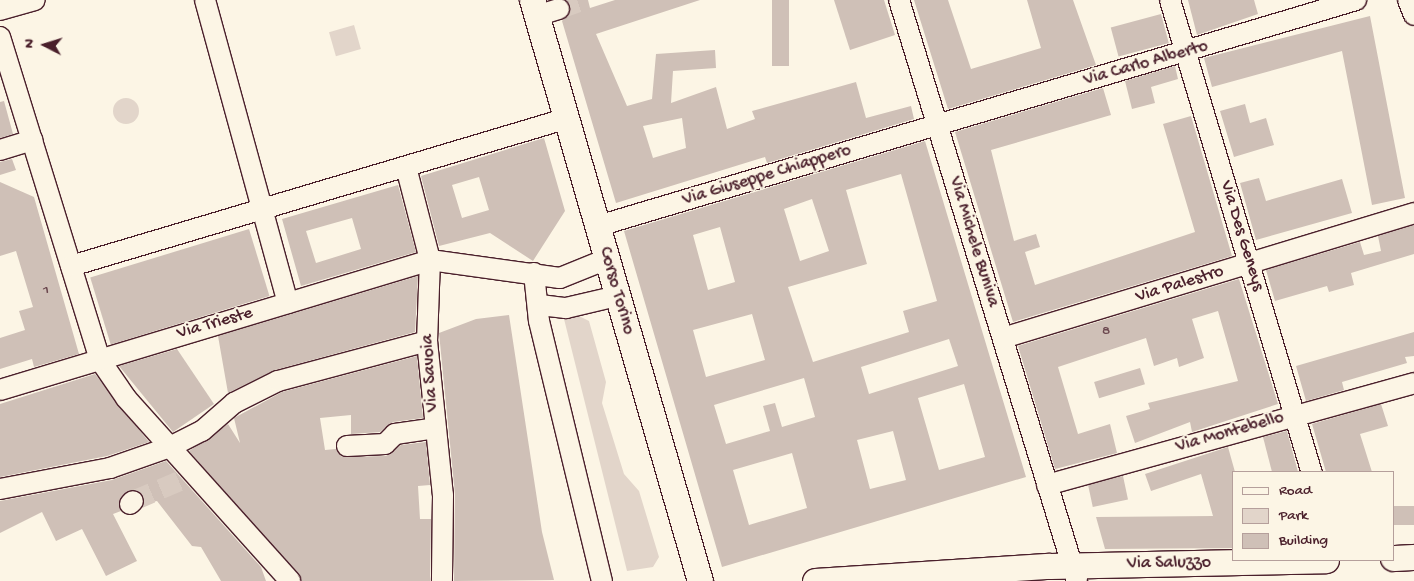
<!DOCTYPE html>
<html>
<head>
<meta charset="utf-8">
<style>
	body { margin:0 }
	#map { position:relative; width:1414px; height:581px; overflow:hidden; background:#fcf5e5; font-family:"Gochi Hand",sans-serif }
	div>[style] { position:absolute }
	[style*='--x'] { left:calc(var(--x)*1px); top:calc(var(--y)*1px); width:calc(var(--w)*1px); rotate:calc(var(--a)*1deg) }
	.green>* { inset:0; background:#e2d5ca; transform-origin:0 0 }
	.round { border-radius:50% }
	.building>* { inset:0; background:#cfc0b7; transform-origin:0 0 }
	.minor-tunnel>* { height:20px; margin-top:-10px; transform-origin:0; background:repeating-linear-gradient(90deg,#d8cac0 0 20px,transparent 0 30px) }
	.roads { filter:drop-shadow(1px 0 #4a1f2b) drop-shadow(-1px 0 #4a1f2b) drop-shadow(0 1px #4a1f2b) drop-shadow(0 -1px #4a1f2b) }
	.minor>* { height:20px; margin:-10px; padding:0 10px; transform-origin:10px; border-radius:10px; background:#fcf5e5 }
	.major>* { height:25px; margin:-12.5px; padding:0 12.5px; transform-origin:12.5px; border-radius:12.5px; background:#fcf5e5 }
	span { translate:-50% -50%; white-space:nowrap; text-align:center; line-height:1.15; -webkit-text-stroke:4.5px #fcf5e5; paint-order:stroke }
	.number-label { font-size:15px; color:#6b474e }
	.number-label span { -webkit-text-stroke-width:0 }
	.street-label { font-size:18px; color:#4a1f2b }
	.legend { position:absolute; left:1232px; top:471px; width:162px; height:90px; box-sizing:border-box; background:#fcf5e5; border:1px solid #b59f9b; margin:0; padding:6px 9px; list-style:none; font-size:15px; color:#4a1f2b }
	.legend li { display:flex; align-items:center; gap:10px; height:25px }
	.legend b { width:25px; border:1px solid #b59f9b }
	.north { position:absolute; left:20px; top:20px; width:50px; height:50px; -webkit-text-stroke:4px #fcf5e5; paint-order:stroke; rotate:275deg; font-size:14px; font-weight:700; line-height:20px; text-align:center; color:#4a1f2b }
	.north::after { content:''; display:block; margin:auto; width:18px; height:22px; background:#4a1f2b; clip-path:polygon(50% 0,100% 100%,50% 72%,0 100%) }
</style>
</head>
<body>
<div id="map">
	<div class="green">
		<div style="left:354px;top:25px;width:25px;height:26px;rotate:74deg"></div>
		<div class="round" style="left:113px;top:98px;width:26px;height:26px"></div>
		<div style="clip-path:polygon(573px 313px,589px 321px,606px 382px,602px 403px,624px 474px,639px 491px,659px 557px,653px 567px,627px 571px,563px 315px)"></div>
	</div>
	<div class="building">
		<div style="clip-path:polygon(evenodd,567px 0,588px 0,590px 8px,615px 0,700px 0,596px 34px,627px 106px,652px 99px,656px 54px,715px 50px,716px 68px,673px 71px,671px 103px,716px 87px,727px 129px,755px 119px,752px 111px,856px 82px,866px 118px,911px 106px,914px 119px,767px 163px,765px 157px,616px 203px,562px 21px,570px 12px,567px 0,682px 118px,686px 148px,653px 158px,643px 126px,682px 118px)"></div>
		<div style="left:772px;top:0;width:17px;height:66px"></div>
		<div style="clip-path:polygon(834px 0,884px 0,895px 35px,850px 50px)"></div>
		<div style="clip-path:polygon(914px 0,948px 0,971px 69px,1041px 48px,1027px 0,1073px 0,1096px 65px,948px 109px)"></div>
		<div style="clip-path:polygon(1188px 0,1254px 0,1258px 14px,1197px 35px)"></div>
		<div style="left:1161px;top:14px;width:30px;height:52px;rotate:75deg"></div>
		<div style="clip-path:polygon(1370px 16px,1405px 198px,1372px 205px,1342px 51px,1212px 87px,1204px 58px)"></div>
		<div style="clip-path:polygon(1175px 66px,1178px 79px,1151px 87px,1155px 103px,1132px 109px,1125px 81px)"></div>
		<div style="clip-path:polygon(1103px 88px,1111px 115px,991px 150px,1014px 241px,1036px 234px,1040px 247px,1025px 252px,1035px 285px,1195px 232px,1163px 124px,1191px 116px,1232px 256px,1013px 322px,955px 132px)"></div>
		<div style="clip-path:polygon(4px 101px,13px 134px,0 138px,0 102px)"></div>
		<div style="clip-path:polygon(1245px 104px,1250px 123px,1266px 118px,1274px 145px,1234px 157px,1220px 111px)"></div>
		<div style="clip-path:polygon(evenodd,544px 138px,565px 211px,533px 261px,490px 233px,439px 246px,421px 176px,544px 138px,479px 177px,489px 210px,462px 218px,452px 185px,479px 177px)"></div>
		<div style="clip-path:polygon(evenodd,925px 141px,1026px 477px,722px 567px,624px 231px,925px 141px,901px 174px,937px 301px,903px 311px,909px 332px,813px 362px,788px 287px,867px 264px,846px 190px,901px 174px,925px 141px,812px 199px,829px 251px,800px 261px,784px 209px,812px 199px,925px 141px,720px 227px,735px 282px,708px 290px,693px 235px,720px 227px,925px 141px,752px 314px,765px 360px,706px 377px,693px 330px,752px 314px,925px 141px,949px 339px,958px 366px,869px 394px,861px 367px,949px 339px,925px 141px,804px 378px,815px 417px,782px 427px,775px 403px,763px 406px,770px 431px,726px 444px,714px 405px,804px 378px,925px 141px,964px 384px,985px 457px,939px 470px,918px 398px,964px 384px,925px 141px,893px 431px,906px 480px,870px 489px,857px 440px,893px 431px,925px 141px,792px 453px,807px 508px,749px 525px,733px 470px,792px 453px)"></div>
		<div style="clip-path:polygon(12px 159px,16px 170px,0 175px,0 162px)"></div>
		<div style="clip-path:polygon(1259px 178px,1266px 201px,1342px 179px,1352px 213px,1256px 240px,1240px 183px)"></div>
		<div style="clip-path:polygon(0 182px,34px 197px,79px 354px,34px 367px,32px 359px,0 369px,0 338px,25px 330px,19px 311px,33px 307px,16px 251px,0 256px)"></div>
		<div style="clip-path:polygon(evenodd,398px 185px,416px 252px,301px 286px,282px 219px,398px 185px,352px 218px,361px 249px,316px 263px,306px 231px,352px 218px)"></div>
		<div style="clip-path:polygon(1414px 225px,1414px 254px,1351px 273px,1354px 285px,1329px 292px,1327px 286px,1275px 301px,1266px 270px,1360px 242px,1364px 255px,1381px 251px,1378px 236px)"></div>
		<div style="left:249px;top:229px;width:70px;height:166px;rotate:73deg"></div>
		<div style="clip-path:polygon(418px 276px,415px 332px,275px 370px,228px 393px,218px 336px)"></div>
		<div style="clip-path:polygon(1239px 279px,1278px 404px,1192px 432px,1190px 422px,1135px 443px,1126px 416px,1150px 409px,1148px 403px,1238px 381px,1218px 311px,1192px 319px,1204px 358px,1179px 367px,1177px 358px,1154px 366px,1146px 338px,1058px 367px,1078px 434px,1110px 424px,1117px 453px,1055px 469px,1018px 346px)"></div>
		<div style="clip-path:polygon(509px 315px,542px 532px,554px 580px,454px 581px,455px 494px,439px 333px,476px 319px)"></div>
		<div style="clip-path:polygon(1414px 332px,1414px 356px,1405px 357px,1407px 363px,1342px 382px,1344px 390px,1306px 401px,1296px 366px)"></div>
		<div style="clip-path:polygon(177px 349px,214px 404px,173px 432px,119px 366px)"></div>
		<div style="clip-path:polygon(417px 356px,423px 418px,393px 422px,380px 432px,351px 434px,351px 415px,320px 418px,325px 450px,336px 449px,342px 457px,386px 456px,401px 445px,426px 442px,430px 485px,418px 486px,420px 519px,431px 519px,430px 581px,302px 581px,189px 451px,228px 424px,240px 443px,234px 418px,282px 392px)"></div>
		<div style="left:1140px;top:368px;width:17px;height:48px;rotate:73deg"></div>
		<div style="clip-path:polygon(95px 374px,149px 442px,107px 456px,0 477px,0 404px)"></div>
		<div style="clip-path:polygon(1381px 404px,1388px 426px,1360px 434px,1372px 472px,1326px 472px,1312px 424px)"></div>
		<div style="clip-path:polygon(1287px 431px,1298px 472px,1272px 472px,1263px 437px)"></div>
		<div style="clip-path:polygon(1228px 447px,1235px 472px,1233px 548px,1105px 549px,1096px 517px,1213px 516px,1201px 474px,1151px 491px,1145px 474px)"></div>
		<div style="clip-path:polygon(166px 461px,261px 567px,266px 581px,221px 581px,201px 547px,192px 546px,157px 501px,144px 504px,142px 493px,136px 489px,122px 496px,121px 511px,113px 514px,137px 561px,106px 576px,82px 529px,56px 541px,42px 512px,0 533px,0 501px,112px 480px)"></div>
		<div style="left:1123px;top:476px;width:24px;height:36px;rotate:78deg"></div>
		<div style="left:1414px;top:506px;width:19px;height:21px;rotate:90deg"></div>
	</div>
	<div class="minor-tunnel">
		<div style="--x:559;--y:9;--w:28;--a:-19"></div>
		<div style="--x:133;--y:501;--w:61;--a:-23.2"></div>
	</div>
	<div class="roads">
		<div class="minor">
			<div style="--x:205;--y:0;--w:314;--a:74.7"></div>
			<div style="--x:899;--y:0;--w:608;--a:72.97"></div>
			<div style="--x:1170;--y:0;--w:493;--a:73.3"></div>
			<div style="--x:1408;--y:0;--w:16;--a:68"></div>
			<div style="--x:0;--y:10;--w:36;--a:-16"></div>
			<div style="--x:536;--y:16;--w:24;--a:-17"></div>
			<div style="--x:0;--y:37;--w:338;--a:72.8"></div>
			<div style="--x:100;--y:360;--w:46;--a:55.6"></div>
			<div style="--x:126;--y:398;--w:246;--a:48.1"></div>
			<div style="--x:0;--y:150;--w:34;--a:-17"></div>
			<div style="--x:406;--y:167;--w:96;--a:75.5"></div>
			<div style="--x:430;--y:260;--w:81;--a:92.1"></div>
			<div style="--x:427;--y:341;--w:155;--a:84.1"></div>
			<div style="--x:443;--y:495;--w:86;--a:90.7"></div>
			<div style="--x:598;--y:226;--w:791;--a:-16.6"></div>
			<div style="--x:71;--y:266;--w:519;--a:-16.58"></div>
			<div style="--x:534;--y:273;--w:48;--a:84.1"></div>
			<div style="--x:539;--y:321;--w:268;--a:76.4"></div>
			<div style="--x:540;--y:305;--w:26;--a:7"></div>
			<div style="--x:566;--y:308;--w:52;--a:-13.2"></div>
			<div style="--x:1003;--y:338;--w:430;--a:-16.9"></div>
			<div style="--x:0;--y:390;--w:449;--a:-16.8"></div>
			<div style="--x:430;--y:260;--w:131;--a:7.9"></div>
			<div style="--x:560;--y:278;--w:51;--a:-22"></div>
			<div style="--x:347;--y:446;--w:38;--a:-3"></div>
			<div style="--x:385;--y:444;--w:14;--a:-45"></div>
			<div style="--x:395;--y:434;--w:41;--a:-8.3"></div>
			<div style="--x:1047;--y:485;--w:381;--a:-15.5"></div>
			<div style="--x:0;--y:489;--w:112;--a:-10.8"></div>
			<div style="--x:110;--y:468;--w:64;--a:-19.3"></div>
			<div style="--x:170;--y:447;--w:36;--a:-27"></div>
			<div style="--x:202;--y:431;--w:43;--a:-41.2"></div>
			<div style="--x:234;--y:403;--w:49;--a:-26.6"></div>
			<div style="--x:278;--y:381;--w:154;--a:-15"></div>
			<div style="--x:130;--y:504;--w:4;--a:-45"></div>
		</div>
		<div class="major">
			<div style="--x:532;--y:0;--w:605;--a:73.87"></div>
			<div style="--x:1393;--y:558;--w:21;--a:-3"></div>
			<div style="--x:815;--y:581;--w:235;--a:-3.7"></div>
			<div style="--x:1050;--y:566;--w:276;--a:-1.2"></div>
		</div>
	</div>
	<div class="number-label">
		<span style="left:46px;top:291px">1</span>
		<span style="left:1106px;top:332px">8</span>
	</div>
	<div class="street-label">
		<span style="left:1146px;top:64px;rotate:-16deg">Via Carlo Alberto</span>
		<span style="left:767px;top:176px;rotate:-17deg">Via Giuseppe Chiappero</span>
		<span style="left:1241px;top:236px;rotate:73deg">Via Des Geneys</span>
		<span style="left:973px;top:242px;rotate:73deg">Via Michele Buniva</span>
		<span style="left:1180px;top:285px;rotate:-17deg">Via Palestro</span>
		<span style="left:616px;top:291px;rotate:74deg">Corso Torino</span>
		<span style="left:215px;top:324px;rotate:-16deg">Via Trieste</span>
		<span style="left:431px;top:373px;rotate:-94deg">Via Savoia</span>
		<span style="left:1230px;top:433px;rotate:-16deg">Via Montebello</span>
		<span style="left:1169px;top:564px;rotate:-1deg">Via Saluzzo</span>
	</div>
	<ul class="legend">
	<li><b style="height:6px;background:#fcf5e5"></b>Road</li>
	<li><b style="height:14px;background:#e2d5ca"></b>Park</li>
	<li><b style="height:14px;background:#cfc0b7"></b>Building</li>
	</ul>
	<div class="north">N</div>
</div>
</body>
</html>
